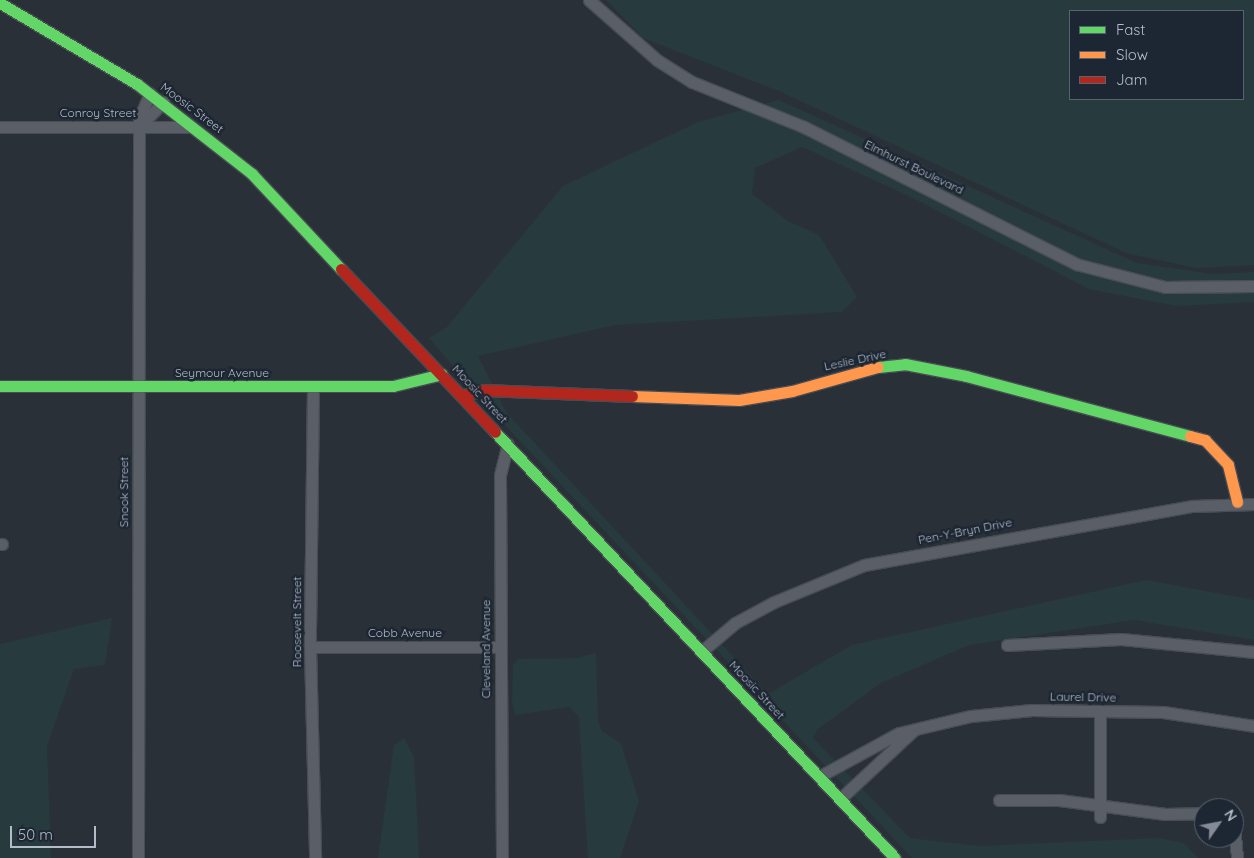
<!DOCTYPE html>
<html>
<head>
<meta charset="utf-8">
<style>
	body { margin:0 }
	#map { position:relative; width:1254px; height:858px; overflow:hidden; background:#2a3038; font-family:Quicksand,sans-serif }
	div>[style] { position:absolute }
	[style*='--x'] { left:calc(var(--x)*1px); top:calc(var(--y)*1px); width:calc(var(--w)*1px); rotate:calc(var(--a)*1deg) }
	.green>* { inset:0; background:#273a3e }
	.roads { filter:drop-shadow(1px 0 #484c53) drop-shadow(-1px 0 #484c53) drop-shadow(0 1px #484c53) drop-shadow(0 -1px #484c53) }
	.street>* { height:11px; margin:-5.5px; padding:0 5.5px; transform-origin:5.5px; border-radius:5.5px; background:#5a5e66 }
	.fast>* { height:11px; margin:-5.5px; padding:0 5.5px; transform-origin:5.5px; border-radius:5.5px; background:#63d668 }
	.slow>* { height:11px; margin:-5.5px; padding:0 5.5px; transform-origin:5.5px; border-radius:5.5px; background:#ff974d }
	.jam>* { height:11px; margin:-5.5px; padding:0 5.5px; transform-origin:5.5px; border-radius:5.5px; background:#b3261e }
	span { translate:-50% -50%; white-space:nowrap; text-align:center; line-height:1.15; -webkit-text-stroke:5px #1d2633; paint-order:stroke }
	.street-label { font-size:12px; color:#b4bcc9 }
	.legend { position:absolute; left:1069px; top:10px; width:175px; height:90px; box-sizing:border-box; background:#1d2633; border:1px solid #59626f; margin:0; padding:6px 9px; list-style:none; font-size:15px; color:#b4bcc9 }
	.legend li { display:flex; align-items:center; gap:10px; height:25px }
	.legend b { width:25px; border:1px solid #59626f }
	.north { position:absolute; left:1194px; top:798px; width:50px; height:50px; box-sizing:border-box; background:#1d2633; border:1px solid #59626f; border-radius:50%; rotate:57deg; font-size:14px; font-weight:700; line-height:20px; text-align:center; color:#b4bcc9 }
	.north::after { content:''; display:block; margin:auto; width:18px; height:22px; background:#848b96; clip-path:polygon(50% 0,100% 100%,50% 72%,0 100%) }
	.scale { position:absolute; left:10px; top:826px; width:86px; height:22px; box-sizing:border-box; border:2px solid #b4bcc9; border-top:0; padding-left:6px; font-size:15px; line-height:18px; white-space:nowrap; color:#b4bcc9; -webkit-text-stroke:4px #1d2633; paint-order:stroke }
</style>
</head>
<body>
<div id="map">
	<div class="green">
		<div style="clip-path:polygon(evenodd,606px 0,1254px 0,1254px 265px,1196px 268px,1126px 253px,779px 91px,643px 38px,606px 0,1243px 11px,1243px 99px,1070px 99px,1070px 11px,1243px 11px)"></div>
		<div style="clip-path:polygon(779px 100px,1137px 263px,1213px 274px,1254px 272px,1254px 302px,1176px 306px,1089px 289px,913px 198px,802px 147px,755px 168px,752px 194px,788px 221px,819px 235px,857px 297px,842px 312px,615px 325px,478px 356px,506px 412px,768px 694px,852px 645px,1146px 580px,1254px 600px,1254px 640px,1134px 620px,969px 645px,881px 683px,818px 729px,813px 738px,910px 838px,979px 846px,1159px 838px,1184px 843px,1198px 858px,912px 858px,488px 407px,429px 338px,447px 327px,563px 186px,698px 122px)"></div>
		<div style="clip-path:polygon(112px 618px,105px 665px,74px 669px,47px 746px,51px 858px,0 858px,0 644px)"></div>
		<div style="clip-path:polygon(596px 653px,598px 721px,602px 731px,621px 744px,639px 801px,620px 858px,588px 858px,579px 717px,569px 707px,515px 715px,512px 703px,513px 665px,518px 659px,577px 658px)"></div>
		<div style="clip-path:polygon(404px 738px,414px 757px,419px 858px,378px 858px,394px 745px)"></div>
	</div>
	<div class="roads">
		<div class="street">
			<div style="--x:589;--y:0;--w:91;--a:41.4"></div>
			<div style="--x:657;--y:60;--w:41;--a:32.2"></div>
			<div style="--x:692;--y:82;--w:121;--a:21.9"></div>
			<div style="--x:804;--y:127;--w:305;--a:26.7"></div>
			<div style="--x:1076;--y:264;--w:92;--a:14.5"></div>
			<div style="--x:1165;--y:287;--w:89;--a:-0.6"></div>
			<div style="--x:0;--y:127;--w:190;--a:0"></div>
			<div style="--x:139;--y:127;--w:35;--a:-46"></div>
			<div style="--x:313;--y:387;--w:260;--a:90.7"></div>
			<div style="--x:310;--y:647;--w:211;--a:88.6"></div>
			<div style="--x:0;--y:544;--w:2;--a:0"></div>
			<div style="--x:1007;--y:645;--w:114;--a:-3"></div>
			<div style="--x:1121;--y:639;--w:134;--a:5.6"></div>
			<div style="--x:310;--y:647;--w:189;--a:0"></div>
			<div style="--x:702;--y:651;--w:43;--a:-40.3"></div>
			<div style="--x:735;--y:623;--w:44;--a:-28.3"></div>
			<div style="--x:774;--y:602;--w:97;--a:-22.3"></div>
			<div style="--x:864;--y:565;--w:334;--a:-10.2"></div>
			<div style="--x:1193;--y:506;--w:61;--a:-1.9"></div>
			<div style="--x:820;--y:776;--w:90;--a:-28.6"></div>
			<div style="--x:899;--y:733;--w:74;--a:-13.3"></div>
			<div style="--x:971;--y:716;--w:61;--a:-5.6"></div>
			<div style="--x:1032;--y:710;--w:131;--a:0.9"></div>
			<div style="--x:1163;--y:712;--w:92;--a:8.7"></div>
			<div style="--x:841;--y:798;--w:100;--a:-43"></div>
			<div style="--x:999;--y:800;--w:60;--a:0"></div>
			<div style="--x:1059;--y:800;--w:107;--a:7.5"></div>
			<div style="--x:1165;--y:814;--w:39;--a:-1"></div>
			<div style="--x:1100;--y:817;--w:106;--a:-90"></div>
			<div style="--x:1234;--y:823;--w:35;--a:85"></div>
			<div style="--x:502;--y:857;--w:382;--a:-90.3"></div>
			<div style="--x:500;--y:475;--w:32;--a:-76"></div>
			<div style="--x:138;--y:858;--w:739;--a:-89.92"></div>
			<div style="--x:139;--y:119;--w:28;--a:-67"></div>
		</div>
		<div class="fast">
			<div style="--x:0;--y:3;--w:159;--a:30.6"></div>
			<div style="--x:137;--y:84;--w:146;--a:38"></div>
			<div style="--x:252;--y:174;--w:130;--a:46.9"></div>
			<div style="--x:878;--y:367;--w:27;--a:-6"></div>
			<div style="--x:905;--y:364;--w:62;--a:11.1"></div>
			<div style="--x:966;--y:376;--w:232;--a:15"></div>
			<div style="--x:0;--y:386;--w:393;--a:0"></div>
			<div style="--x:393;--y:386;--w:50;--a:-13.8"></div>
			<div style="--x:495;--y:432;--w:584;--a:46.8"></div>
		</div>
		<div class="slow">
			<div style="--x:632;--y:396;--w:107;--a:2.1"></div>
			<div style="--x:739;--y:400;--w:54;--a:-9.6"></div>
			<div style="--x:792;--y:391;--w:89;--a:-15.6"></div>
			<div style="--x:1190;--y:436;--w:16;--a:15"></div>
			<div style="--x:1205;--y:440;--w:34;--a:47"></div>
			<div style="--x:1228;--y:465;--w:38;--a:76"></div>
		</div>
		<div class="jam">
			<div style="--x:341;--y:269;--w:224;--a:46.6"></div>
			<div style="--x:463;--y:395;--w:22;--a:-13"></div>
			<div style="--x:484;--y:390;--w:148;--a:2.3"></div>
		</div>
	</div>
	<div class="street-label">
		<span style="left:192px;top:108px;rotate:37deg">Moosic Street</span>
		<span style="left:98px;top:113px">Conroy Street</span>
		<span style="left:914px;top:167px;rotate:26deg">Elmhurst Boulevard</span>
		<span style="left:855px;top:360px;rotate:-12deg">Leslie Drive</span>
		<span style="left:222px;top:373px">Seymour Avenue</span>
		<span style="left:480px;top:394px;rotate:47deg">Moosic Street</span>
		<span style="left:124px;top:492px;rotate:-90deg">Snook Street</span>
		<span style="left:965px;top:531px;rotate:-11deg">Pen-Y-Bryn Drive</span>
		<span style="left:297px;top:622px;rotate:-90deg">Roosevelt Street</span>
		<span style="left:405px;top:633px">Cobb Avenue</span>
		<span style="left:486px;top:649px;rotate:-90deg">Cleveland Avenue</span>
		<span style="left:757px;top:690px;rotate:47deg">Moosic Street</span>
		<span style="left:1083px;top:697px;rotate:1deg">Laurel Drive</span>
	</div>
	<ul class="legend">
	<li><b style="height:6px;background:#63d668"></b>Fast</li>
	<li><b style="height:6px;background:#ff974d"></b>Slow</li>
	<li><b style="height:6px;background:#b3261e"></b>Jam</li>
	</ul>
	<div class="north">N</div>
	<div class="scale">50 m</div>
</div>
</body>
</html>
